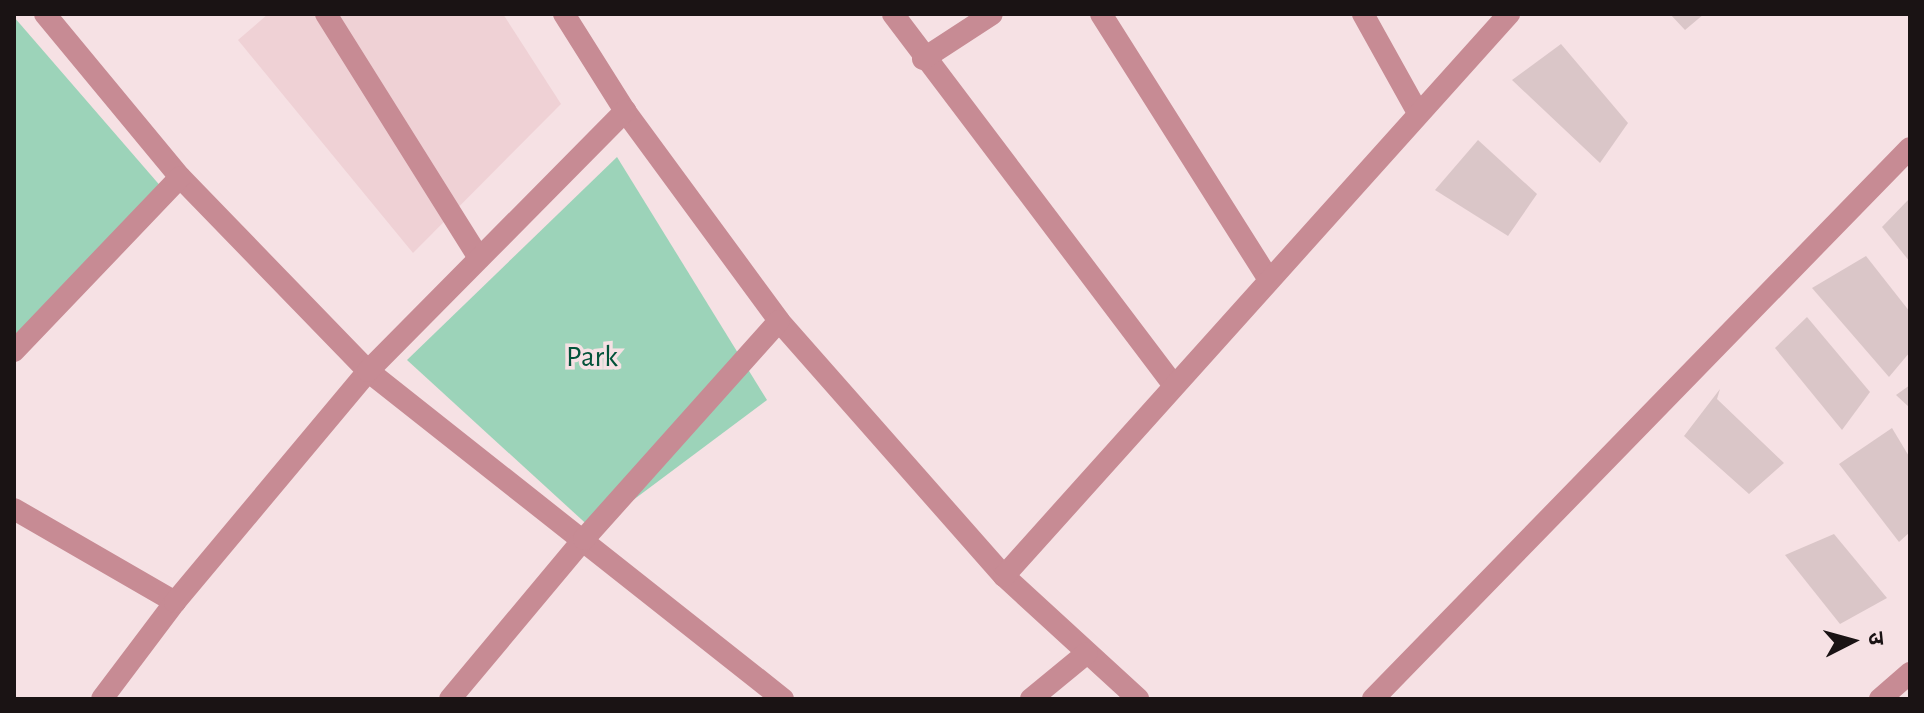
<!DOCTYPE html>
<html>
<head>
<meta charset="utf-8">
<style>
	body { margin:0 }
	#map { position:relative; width:1924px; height:713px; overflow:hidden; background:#f6e1e4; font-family:"Alegreya Sans","Noto Sans Devanagari",sans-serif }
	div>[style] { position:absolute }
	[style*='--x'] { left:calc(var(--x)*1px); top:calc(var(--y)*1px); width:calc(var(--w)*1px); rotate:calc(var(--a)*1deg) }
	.built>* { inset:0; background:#efd1d5 }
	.green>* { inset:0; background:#9cd3b9 }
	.building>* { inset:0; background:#dac6c8 }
	.minor>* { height:22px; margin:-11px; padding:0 11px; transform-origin:11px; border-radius:11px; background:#c78b94 }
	span { translate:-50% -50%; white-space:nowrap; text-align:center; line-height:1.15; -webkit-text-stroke:7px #f6e1e4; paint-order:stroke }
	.park-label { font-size:30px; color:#03533a }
	.frame { position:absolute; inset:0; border:16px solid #1a1314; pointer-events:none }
	.north { position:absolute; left:1812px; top:601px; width:80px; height:80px; -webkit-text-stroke:6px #f6e1e4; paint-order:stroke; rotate:84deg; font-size:22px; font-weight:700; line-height:32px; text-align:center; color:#1a1314 }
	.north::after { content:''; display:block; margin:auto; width:28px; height:36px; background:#1a1314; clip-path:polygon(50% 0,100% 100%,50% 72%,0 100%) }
</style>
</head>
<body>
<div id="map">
	<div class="built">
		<div style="clip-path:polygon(268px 14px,503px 14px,561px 104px,413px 253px,238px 40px)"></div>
	</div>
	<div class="green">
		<div style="clip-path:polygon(14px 17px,163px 189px,14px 343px)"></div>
		<div style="clip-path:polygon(617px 157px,767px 400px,593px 530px,407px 360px)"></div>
	</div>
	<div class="building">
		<div style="clip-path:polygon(1670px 14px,1704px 14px,1685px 30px)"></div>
		<div style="clip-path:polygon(1561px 44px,1628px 123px,1600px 163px,1512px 80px)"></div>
		<div style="clip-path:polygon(1478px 140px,1537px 194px,1508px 236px,1435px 190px)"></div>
		<div style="clip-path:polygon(1910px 198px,1910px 262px,1882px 227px)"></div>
		<div style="clip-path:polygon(1866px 256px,1910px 312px,1910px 352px,1889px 377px,1812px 288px)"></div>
		<div style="clip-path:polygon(1807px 317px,1870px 392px,1842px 430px,1775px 348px)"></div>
		<div style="clip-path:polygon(1910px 385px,1910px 408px,1896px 395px)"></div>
		<div style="clip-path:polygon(1720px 389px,1717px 399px,1784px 463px,1749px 494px,1684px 436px)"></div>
		<div style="clip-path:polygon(1892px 428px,1910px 458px,1910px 532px,1899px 542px,1839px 464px)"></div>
		<div style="clip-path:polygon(1834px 534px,1887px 598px,1840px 624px,1785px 555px)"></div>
	</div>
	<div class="minor">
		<div style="--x:45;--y:14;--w:212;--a:50.4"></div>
		<div style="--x:180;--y:177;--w:270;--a:45.9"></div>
		<div style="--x:368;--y:371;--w:529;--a:38.32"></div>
		<div style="--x:326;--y:14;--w:288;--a:57.9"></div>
		<div style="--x:564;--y:14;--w:115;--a:57.8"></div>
		<div style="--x:625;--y:111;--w:260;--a:53.7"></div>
		<div style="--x:779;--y:321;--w:340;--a:48.6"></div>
		<div style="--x:1004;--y:576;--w:182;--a:42.5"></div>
		<div style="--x:893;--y:14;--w:464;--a:52.9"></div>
		<div style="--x:1101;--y:14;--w:312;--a:57.7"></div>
		<div style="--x:1363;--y:14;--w:111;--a:60.9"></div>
		<div style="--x:923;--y:59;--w:82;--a:-33.1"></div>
		<div style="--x:14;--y:351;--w:240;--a:-46.3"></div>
		<div style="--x:14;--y:509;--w:186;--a:30"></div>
		<div style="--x:175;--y:602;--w:121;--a:127"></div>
		<div style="--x:1004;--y:576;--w:756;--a:-48.06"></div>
		<div style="--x:175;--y:602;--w:301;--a:-50.1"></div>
		<div style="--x:368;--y:371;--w:366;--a:-45.3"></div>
		<div style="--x:450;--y:699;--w:209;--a:-50.1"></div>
		<div style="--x:584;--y:539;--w:292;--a:-48.2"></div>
		<div style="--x:1031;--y:699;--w:72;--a:-39.4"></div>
		<div style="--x:1373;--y:699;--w:769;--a:-45.74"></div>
		<div style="--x:1880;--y:699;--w:40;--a:-41"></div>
	</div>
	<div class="park-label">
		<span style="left:592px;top:357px">Park</span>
	</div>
	<div class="frame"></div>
	<div class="north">उ</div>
</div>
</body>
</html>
